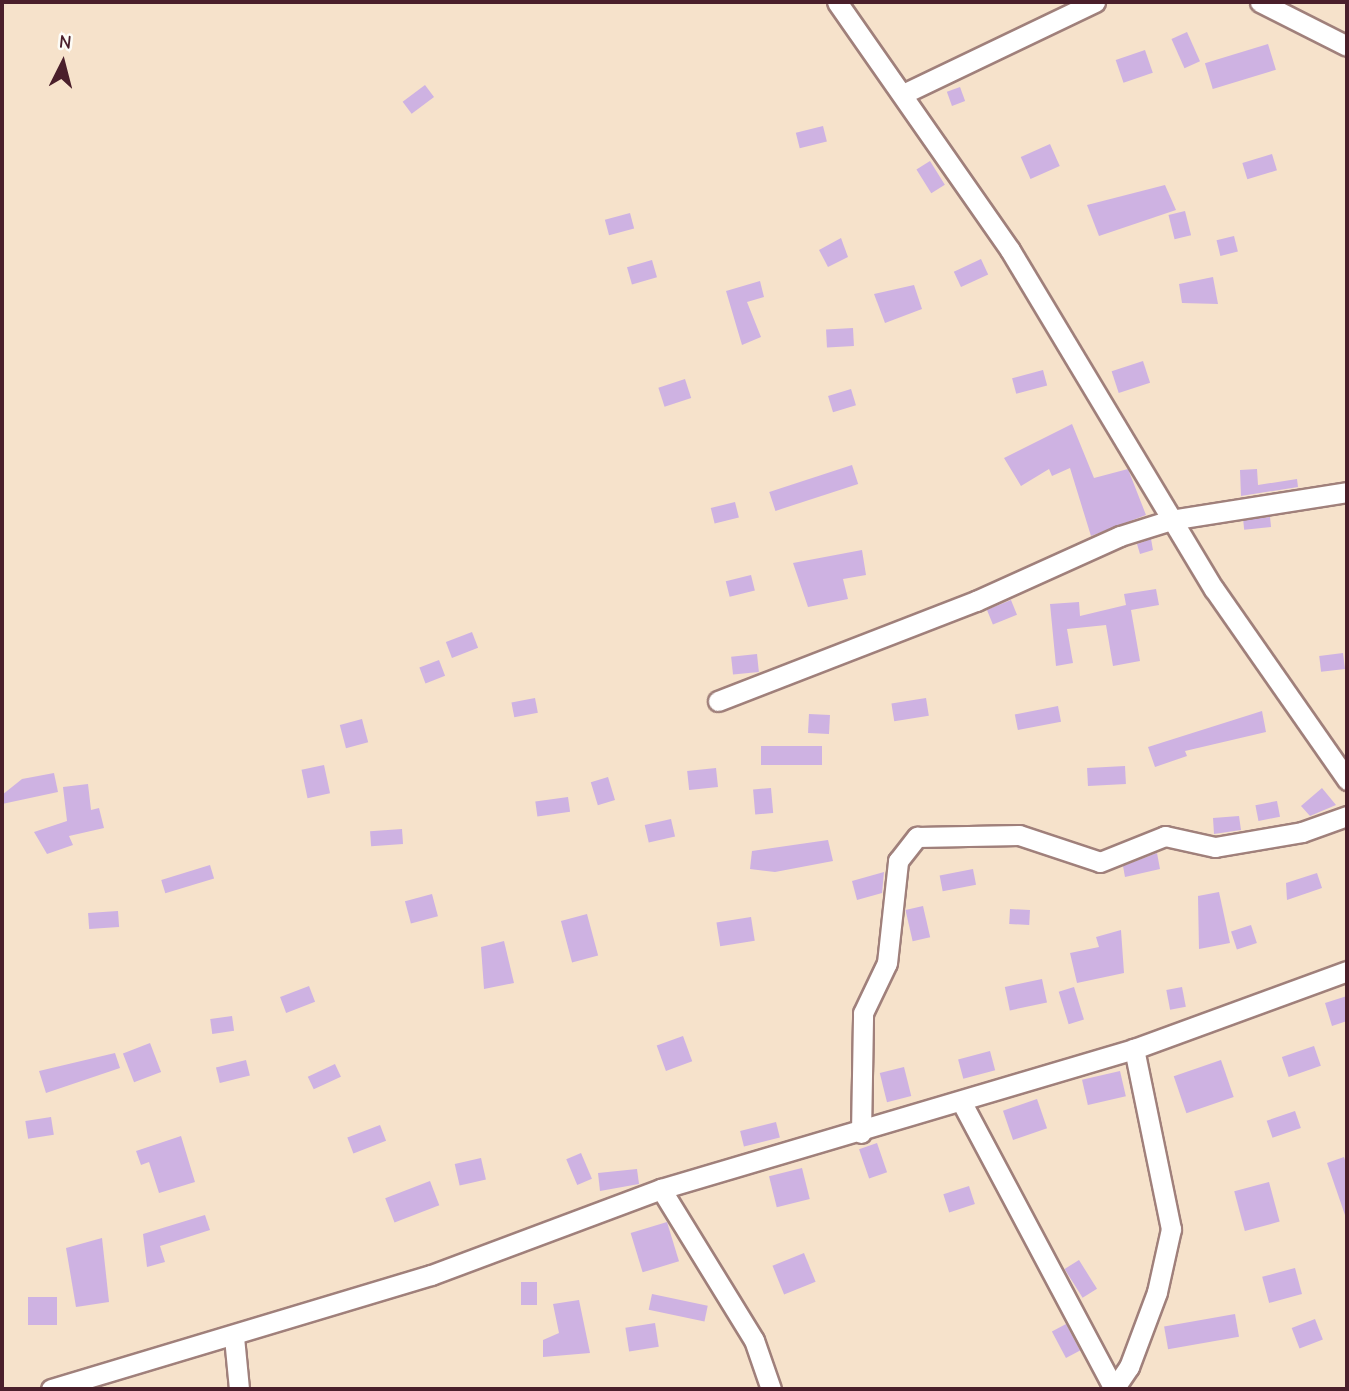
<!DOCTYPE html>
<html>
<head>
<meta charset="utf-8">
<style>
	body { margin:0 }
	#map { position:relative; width:1349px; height:1391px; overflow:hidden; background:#f6e2cb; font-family:"Comic Neue",sans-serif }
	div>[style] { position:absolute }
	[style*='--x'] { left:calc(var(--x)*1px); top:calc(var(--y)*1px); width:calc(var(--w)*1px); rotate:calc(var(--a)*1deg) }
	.building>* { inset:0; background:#ceb2e2; transform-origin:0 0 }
	.roads { filter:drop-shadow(2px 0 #a0807b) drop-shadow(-2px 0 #a0807b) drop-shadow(0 2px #a0807b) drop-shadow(0 -2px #a0807b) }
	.minor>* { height:19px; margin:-9.5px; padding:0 9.5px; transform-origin:9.5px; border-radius:9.5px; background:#fff }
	span { translate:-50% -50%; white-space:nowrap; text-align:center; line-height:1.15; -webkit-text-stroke:7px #fdfcf7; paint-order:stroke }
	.frame { position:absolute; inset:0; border:4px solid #4a1f2b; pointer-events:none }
	.north { position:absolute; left:28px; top:28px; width:70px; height:70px; -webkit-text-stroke:5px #fdfcf7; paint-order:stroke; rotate:6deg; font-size:19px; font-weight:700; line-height:28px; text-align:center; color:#4a1f2b }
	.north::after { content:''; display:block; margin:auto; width:24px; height:32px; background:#4a1f2b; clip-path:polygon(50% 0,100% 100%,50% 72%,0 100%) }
</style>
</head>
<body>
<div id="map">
	<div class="building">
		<div style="left:1187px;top:32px;width:32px;height:17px;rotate:66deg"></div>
		<div style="left:1268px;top:44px;width:27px;height:66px;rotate:73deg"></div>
		<div style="left:1145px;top:50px;width:24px;height:31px;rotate:71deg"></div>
		<div style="left:425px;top:85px;width:15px;height:28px;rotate:53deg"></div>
		<div style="left:960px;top:87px;width:15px;height:14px;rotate:70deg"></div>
		<div style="left:823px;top:126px;width:16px;height:28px;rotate:76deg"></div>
		<div style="left:1050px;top:144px;width:24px;height:32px;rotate:66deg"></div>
		<div style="left:1272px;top:154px;width:17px;height:31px;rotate:73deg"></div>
		<div style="left:930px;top:161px;width:28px;height:16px;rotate:58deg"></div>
		<div style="clip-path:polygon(1165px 185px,1176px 210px,1099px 236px,1087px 205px)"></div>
		<div style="left:1185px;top:211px;width:25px;height:17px;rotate:76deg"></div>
		<div style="left:630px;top:213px;width:16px;height:26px;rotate:75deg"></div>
		<div style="left:1234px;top:236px;width:16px;height:18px;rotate:76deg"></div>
		<div style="clip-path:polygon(841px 238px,848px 257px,828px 267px,819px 250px)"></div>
		<div style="left:981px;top:259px;width:17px;height:30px;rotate:65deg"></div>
		<div style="left:652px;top:260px;width:18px;height:26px;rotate:74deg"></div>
		<div style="clip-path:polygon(1213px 277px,1218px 304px,1182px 303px,1179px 284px)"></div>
		<div style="clip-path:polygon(760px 281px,764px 297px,747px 302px,761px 337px,742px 345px,726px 291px)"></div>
		<div style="clip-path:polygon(914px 285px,922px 309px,885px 323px,874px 294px)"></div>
		<div style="left:853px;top:328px;width:18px;height:27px;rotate:87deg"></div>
		<div style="left:1143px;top:361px;width:23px;height:33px;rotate:72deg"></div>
		<div style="left:1043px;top:370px;width:16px;height:32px;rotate:75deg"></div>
		<div style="left:685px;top:379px;width:20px;height:28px;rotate:72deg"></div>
		<div style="left:851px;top:389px;width:17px;height:24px;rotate:73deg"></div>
		<div style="clip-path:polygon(1072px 424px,1094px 478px,1128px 469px,1146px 515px,1091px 536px,1070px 468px,1052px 476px,1049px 469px,1021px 486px,1004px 458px)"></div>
		<div style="left:852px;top:465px;width:20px;height:87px;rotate:72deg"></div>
		<div style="clip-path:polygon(1257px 469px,1258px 485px,1297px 479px,1298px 487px,1241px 496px,1240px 470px)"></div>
		<div style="left:735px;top:502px;width:16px;height:25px;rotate:76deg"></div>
		<div style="left:1270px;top:517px;width:10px;height:27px;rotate:84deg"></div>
		<div style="clip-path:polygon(1151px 539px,1153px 550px,1140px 554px,1137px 544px)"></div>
		<div style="clip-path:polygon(862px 550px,866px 575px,843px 579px,848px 599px,808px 607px,793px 563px)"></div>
		<div style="left:751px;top:575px;width:16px;height:26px;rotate:76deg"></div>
		<div style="clip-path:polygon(1156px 589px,1159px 605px,1131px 610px,1140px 661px,1113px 666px,1106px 625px,1067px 629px,1073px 663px,1056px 666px,1050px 604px,1079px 602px,1080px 616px,1126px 605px,1124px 594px)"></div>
		<div style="left:1011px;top:600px;width:16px;height:26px;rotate:68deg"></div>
		<div style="left:472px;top:632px;width:17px;height:28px;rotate:69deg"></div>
		<div style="left:1343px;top:653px;width:16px;height:24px;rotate:83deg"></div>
		<div style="left:757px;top:654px;width:18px;height:26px;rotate:84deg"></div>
		<div style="left:439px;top:660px;width:17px;height:21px;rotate:69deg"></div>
		<div style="left:535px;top:698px;width:15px;height:24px;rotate:79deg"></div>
		<div style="left:926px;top:698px;width:18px;height:35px;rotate:81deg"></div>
		<div style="left:1058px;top:706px;width:16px;height:44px;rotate:79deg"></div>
		<div style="clip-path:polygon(1262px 711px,1266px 732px,1185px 751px,1187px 756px,1155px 767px,1148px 747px)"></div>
		<div style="left:809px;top:714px;width:21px;height:19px;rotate:3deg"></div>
		<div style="left:362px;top:719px;width:24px;height:23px;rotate:75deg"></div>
		<div style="left:822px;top:746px;width:19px;height:61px;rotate:90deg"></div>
		<div style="left:324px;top:765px;width:29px;height:23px;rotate:78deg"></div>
		<div style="left:1125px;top:766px;width:18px;height:38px;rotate:87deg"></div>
		<div style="left:716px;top:768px;width:19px;height:29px;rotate:84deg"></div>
		<div style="clip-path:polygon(54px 773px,58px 792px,2px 804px,2px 795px,22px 779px)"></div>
		<div style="left:608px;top:777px;width:24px;height:18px;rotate:73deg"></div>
		<div style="clip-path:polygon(88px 784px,91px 810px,99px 808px,104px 828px,69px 836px,73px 845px,47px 854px,34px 832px,67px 821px,63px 787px)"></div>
		<div style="left:771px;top:788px;width:25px;height:18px;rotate:85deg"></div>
		<div style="clip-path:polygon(1322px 788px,1336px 805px,1310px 816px,1301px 806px)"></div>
		<div style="left:568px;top:797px;width:15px;height:33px;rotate:82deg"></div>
		<div style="left:1277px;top:801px;width:16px;height:22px;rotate:79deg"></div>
		<div style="clip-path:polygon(1239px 816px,1241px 830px,1214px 834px,1213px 818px)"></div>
		<div style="left:671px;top:819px;width:18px;height:27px;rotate:77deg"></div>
		<div style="left:402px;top:829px;width:15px;height:32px;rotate:86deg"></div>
		<div style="clip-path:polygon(828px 840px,833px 861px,775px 872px,750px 869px,752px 851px)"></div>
		<div style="clip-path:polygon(1157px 853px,1160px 869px,1125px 877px,1123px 866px)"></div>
		<div style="left:210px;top:865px;width:14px;height:51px;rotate:73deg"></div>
		<div style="left:973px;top:869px;width:16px;height:34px;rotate:79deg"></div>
		<div style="clip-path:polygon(884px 872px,882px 893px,857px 900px,852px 881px)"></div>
		<div style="clip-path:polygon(1317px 873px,1322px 888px,1287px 900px,1286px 883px)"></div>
		<div style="clip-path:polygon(1219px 892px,1230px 943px,1199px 949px,1198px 896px)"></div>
		<div style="left:432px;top:894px;width:23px;height:28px;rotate:75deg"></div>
		<div style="left:923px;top:906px;width:32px;height:18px;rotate:77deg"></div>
		<div style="left:1010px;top:909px;width:20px;height:15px;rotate:3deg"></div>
		<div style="left:118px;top:911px;width:16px;height:30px;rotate:86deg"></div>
		<div style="left:587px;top:914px;width:43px;height:27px;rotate:75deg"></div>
		<div style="left:751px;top:917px;width:24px;height:35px;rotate:81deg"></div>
		<div style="left:1251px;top:925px;width:19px;height:21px;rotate:72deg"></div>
		<div style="clip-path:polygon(1121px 930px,1124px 973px,1077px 983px,1070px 953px,1099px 947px,1096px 937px)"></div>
		<div style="clip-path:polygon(504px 941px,514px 983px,484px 989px,481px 947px)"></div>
		<div style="left:1042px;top:979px;width:24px;height:38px;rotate:78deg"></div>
		<div style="left:309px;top:986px;width:17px;height:31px;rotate:69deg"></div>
		<div style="left:1074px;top:987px;width:34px;height:16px;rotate:73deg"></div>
		<div style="left:1182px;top:987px;width:20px;height:16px;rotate:79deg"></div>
		<div style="clip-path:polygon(1347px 996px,1347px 1021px,1332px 1026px,1325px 1003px)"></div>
		<div style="left:232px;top:1016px;width:15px;height:22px;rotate:82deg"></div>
		<div style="left:683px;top:1036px;width:27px;height:28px;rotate:70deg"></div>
		<div style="left:150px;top:1043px;width:31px;height:29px;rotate:69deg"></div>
		<div style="left:1314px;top:1046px;width:21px;height:34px;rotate:71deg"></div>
		<div style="left:990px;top:1051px;width:20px;height:33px;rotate:75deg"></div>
		<div style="clip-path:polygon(115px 1053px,120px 1068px,46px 1093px,39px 1071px)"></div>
		<div style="left:246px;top:1060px;width:16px;height:31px;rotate:76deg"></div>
		<div style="left:1221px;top:1060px;width:39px;height:50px;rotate:71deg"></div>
		<div style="left:335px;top:1064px;width:14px;height:30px;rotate:65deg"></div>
		<div style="left:904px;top:1067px;width:30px;height:25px;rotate:76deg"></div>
		<div style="left:1120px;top:1071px;width:26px;height:39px;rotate:77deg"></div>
		<div style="left:1037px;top:1099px;width:31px;height:36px;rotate:71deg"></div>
		<div style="left:1295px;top:1111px;width:18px;height:30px;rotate:71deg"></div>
		<div style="left:51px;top:1117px;width:18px;height:26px;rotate:81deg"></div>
		<div style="left:776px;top:1122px;width:16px;height:37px;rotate:76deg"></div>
		<div style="left:380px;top:1125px;width:17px;height:35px;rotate:69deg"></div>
		<div style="clip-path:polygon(181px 1136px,195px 1182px,159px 1193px,149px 1162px,141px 1165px,136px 1151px)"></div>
		<div style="left:877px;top:1143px;width:31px;height:19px;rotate:71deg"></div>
		<div style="left:581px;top:1153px;width:28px;height:16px;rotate:67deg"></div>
		<div style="clip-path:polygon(1344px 1157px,1347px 1166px,1345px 1215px,1327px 1163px)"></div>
		<div style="left:481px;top:1158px;width:22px;height:27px;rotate:77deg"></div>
		<div style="left:802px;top:1168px;width:32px;height:34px;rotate:76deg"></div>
		<div style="clip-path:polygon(637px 1169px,639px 1184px,600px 1191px,598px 1173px)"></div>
		<div style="left:430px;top:1181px;width:26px;height:48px;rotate:69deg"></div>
		<div style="left:1269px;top:1182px;width:41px;height:36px;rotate:75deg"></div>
		<div style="left:969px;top:1186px;width:19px;height:27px;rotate:72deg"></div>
		<div style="clip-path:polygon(205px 1215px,210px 1230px,160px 1246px,165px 1262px,147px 1267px,143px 1234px)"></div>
		<div style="left:667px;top:1222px;width:41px;height:38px;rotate:73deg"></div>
		<div style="clip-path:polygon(102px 1238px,109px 1302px,76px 1307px,66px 1248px)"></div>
		<div style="left:804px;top:1253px;width:31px;height:34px;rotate:68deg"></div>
		<div style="left:1079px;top:1260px;width:34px;height:17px;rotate:58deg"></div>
		<div style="left:1295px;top:1268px;width:27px;height:34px;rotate:75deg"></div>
		<div style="left:521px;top:1282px;width:16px;height:23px"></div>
		<div style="left:652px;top:1294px;width:57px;height:16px;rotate:12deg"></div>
		<div style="left:28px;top:1297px;width:29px;height:28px"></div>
		<div style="clip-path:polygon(579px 1300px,590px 1353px,543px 1357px,543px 1340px,559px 1333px,553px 1304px)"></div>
		<div style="left:1235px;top:1314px;width:23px;height:72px;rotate:80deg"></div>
		<div style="left:1315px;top:1319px;width:22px;height:25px;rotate:69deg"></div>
		<div style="left:655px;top:1323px;width:24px;height:30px;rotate:81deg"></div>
		<div style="left:1066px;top:1324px;width:30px;height:16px;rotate:62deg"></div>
	</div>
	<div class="roads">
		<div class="minor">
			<div style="--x:837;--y:2;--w:302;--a:55.1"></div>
			<div style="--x:1010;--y:250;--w:396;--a:59"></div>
			<div style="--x:1214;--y:589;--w:233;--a:55.1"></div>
			<div style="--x:1260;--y:2;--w:97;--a:26.8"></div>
			<div style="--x:903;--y:94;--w:213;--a:-25.6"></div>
			<div style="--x:718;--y:701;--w:277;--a:-21.2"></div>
			<div style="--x:976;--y:601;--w:158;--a:-24.3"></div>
			<div style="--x:1120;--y:536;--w:53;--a:-17.4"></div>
			<div style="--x:1171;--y:520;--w:178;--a:-9"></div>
			<div style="--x:962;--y:1103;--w:324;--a:62"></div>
			<div style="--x:861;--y:1133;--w:120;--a:-89"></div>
			<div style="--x:863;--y:1013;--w:55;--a:-64.4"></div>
			<div style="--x:887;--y:963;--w:103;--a:-83.8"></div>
			<div style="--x:898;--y:861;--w:31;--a:-52"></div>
			<div style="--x:917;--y:837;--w:102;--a:-1.1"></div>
			<div style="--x:1019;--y:835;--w:85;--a:18.4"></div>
			<div style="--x:1100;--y:862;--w:70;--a:-21.8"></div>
			<div style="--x:1165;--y:836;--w:51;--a:12.4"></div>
			<div style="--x:1215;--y:847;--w:88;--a:-9.8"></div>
			<div style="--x:1302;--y:832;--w:48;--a:-19.6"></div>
			<div style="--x:661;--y:1189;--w:177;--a:58.4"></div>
			<div style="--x:754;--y:1340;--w:52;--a:70.9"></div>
			<div style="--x:234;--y:1337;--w:52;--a:84.5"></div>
			<div style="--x:51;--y:1389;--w:397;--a:-16.7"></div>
			<div style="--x:431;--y:1275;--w:246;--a:-20.5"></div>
			<div style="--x:661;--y:1189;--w:493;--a:-16.5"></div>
			<div style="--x:1134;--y:1049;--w:227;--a:-20.1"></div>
			<div style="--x:1114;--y:1389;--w:27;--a:-56"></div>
			<div style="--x:1129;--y:1367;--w:80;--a:-69.5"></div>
			<div style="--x:1157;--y:1292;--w:65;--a:-77.5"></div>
			<div style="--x:1171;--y:1229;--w:184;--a:-101.6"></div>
		</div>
	</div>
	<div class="frame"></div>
	<div class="north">N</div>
</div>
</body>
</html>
